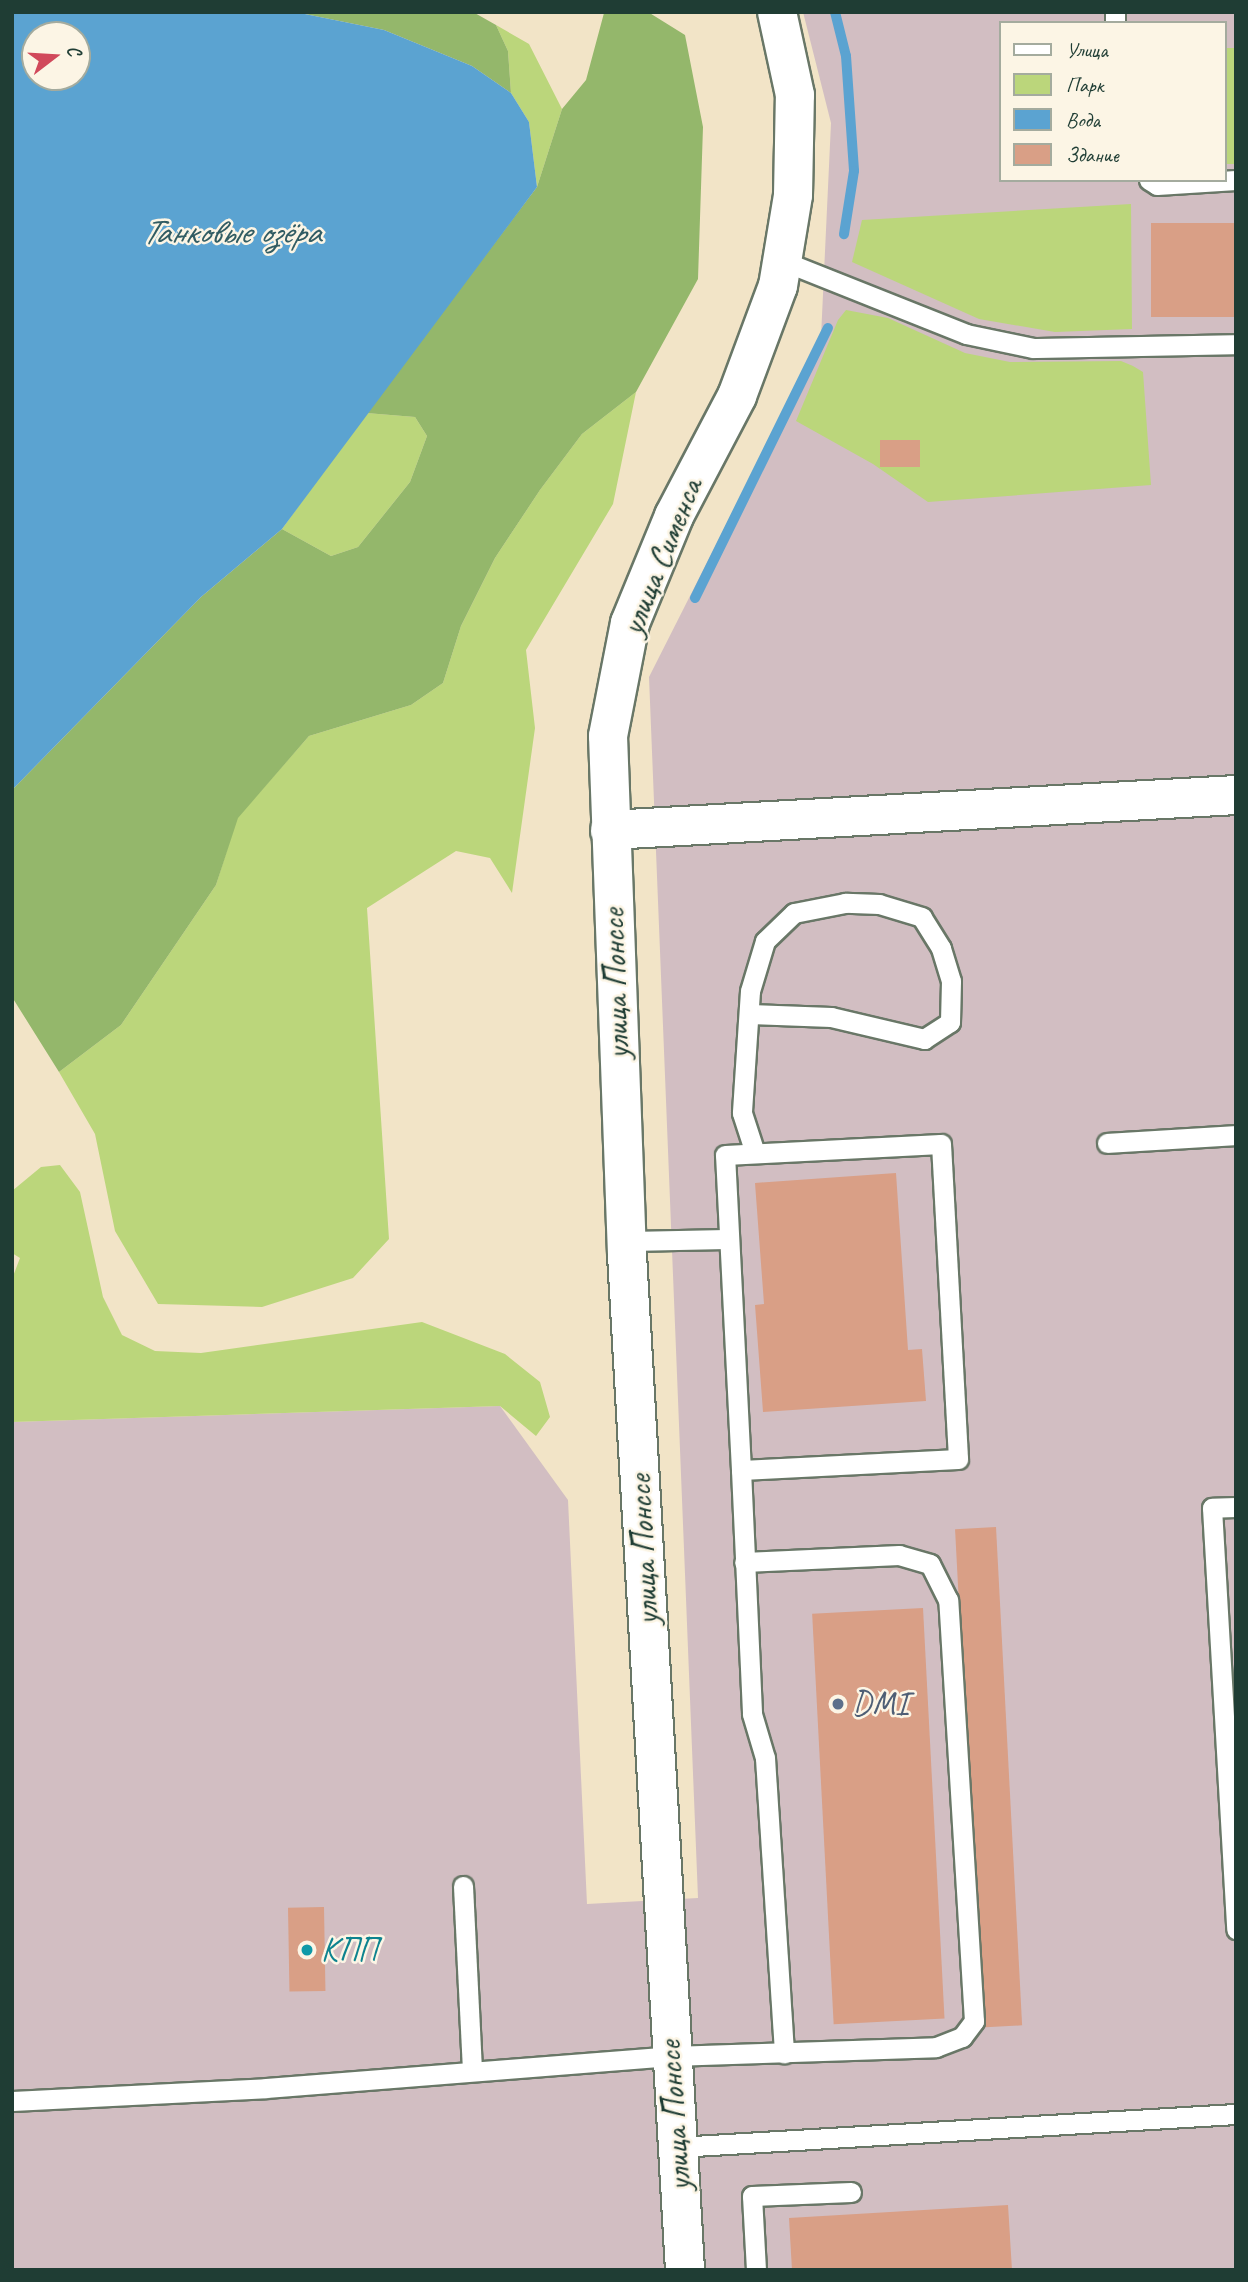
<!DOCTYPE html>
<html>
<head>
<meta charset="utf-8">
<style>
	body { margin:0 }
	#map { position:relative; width:1248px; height:2282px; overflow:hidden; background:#f2e4c7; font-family:Caveat,sans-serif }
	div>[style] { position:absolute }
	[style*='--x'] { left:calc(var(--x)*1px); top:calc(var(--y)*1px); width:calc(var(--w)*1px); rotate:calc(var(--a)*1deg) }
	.industrial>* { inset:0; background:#d2bec2 }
	.green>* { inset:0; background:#bbd67b; transform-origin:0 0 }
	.forest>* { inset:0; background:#94b76b }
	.water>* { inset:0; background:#5ba3d1 }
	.stream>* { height:10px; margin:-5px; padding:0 5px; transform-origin:5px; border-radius:5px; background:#5ba3d1 }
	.building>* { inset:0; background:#d99f86; transform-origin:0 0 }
	.roads { filter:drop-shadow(2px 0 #697767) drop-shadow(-2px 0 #697767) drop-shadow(0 2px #697767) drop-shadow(0 -2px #697767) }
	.lane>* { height:19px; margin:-9.5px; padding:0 9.5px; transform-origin:9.5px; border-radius:9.5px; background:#fff }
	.street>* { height:38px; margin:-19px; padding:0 19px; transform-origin:19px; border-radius:19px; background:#fff }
	.dots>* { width:19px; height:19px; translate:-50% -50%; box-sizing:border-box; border:4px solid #fcf5e5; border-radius:50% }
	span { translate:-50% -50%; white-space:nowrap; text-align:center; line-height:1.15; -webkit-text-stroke:5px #fcf5e5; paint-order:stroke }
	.street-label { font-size:33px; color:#1f3d34 }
	.service-label { font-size:33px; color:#4e5e75 }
	.left { translate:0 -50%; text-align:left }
	.culture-label { font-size:33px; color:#0d838f }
	.water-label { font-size:35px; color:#315c63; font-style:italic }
	.frame { position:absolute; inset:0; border:14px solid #1f3d34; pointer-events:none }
	.legend { position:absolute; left:999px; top:21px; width:228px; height:161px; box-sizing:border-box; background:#fcf5e5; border:2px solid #a4ab9e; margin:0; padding:9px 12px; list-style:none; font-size:21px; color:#1f3d34 }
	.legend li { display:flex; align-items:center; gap:14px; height:35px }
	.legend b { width:35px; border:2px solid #a4ab9e }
	.north { position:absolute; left:21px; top:21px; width:70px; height:70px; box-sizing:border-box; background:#fcf5e5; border:2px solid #a4ab9e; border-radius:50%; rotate:73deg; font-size:19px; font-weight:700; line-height:28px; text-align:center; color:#1f3d34 }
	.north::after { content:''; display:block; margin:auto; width:24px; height:32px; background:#d1495b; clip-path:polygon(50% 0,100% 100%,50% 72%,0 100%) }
</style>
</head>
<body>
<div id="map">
	<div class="industrial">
		<div style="clip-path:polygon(evenodd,803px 12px,1236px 12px,1236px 2270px,12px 2270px,12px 1422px,500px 1406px,568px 1500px,587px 1904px,698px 1898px,649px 677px,821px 337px,831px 123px,803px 12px,1001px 23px,1225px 23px,1225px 180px,1001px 180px,1001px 23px)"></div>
	</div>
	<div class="green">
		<div style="clip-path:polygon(496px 25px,529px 44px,562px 109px,537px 187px,529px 122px,511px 93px,508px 51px)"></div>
		<div style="left:1236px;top:48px;width:116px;height:11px;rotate:90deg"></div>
		<div style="clip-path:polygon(1131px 204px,1132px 329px,1055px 332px,979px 319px,852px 262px,862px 220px)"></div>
		<div style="clip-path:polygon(846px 310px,888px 318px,965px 353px,1010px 362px,1121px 361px,1133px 366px,1143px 372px,1151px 485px,928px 502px,873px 464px,796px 421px,838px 320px)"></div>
		<div style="clip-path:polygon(636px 392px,613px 504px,526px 650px,535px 728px,512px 893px,490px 858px,456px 851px,367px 908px,389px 1239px,353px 1278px,262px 1307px,158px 1304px,115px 1231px,95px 1134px,59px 1072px,121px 1025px,216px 885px,237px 818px,309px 736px,411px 705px,443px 683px,461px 626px,495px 558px,540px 490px,582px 434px)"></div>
		<div style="clip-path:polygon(366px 413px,415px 417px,427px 436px,410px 482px,358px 547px,331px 556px,282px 529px)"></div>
		<div style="clip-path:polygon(60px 1165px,80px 1192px,103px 1297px,122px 1335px,155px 1351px,201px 1353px,422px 1322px,505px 1354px,540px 1382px,550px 1417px,536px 1436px,500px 1406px,12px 1422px,12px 1279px,20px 1258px,12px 1253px,12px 1191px,41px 1167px)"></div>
	</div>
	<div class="forest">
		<div style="clip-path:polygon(295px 12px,473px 12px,496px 25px,508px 51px,511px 93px,472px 66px,384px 30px)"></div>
		<div style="clip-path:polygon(648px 12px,685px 35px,703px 127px,698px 279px,636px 392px,582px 434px,540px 490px,495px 558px,461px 626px,443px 683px,411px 705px,309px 736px,238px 818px,216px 885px,121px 1025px,59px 1072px,12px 997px,12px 790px,201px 597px,282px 529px,331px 556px,358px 547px,410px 482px,427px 436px,415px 417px,366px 413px,537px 187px,562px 109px,586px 80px,604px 13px)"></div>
	</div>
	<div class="water">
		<div style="clip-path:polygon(evenodd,12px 12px,295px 12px,384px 30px,472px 66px,511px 93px,529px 122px,537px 187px,282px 529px,201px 597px,12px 790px,12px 12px,35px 35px,77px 35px,77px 77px,35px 77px,35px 35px)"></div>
	</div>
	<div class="stream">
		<div style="--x:835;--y:12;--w:45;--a:76"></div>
		<div style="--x:846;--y:56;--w:115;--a:86"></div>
		<div style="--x:854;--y:171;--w:64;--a:99"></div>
		<div style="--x:695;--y:598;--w:301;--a:-63.8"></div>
	</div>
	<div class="building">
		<div style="left:1236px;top:223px;width:94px;height:85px;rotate:90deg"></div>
		<div style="left:920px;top:440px;width:27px;height:40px;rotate:90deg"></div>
		<div style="clip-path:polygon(896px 1173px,908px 1350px,922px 1349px,926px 1401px,763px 1412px,755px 1305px,764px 1304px,755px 1183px)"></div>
		<div style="left:996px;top:1527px;width:499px;height:41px;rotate:87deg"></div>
		<div style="left:923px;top:1608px;width:411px;height:111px;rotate:87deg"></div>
		<div style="left:324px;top:1907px;width:84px;height:36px;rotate:89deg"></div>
		<div style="clip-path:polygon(1008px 2205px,1012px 2270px,792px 2270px,789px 2218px)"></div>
	</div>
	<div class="roads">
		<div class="lane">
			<div style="--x:1115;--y:12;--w:11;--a:90"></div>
			<div style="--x:1149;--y:180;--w:9;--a:32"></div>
			<div style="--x:1157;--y:185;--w:79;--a:-3.6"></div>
			<div style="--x:783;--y:261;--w:197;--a:21.7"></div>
			<div style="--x:966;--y:334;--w:68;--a:11.8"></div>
			<div style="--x:1033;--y:348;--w:203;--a:-1.1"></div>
			<div style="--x:750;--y:1014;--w:81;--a:2.1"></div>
			<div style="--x:831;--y:1017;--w:96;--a:13.3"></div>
			<div style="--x:924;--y:1039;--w:31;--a:-33"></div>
			<div style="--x:950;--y:1022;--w:41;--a:-88.6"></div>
			<div style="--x:951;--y:981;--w:34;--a:-107"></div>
			<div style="--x:941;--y:948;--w:36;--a:-122"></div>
			<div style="--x:922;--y:917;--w:45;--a:-163.2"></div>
			<div style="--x:879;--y:904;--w:34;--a:-178"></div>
			<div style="--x:845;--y:903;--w:52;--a:168.9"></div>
			<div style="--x:794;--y:913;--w:40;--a:136"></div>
			<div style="--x:765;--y:941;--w:52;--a:106.7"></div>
			<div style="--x:750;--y:991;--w:122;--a:93.8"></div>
			<div style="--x:742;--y:1113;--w:42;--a:72"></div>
			<div style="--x:1107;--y:1143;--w:129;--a:-3.5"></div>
			<div style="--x:941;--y:1144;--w:315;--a:86.9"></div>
			<div style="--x:958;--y:1459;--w:217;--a:177.1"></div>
			<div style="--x:741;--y:1470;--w:315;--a:-92.9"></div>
			<div style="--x:725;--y:1155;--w:216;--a:-2.9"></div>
			<div style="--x:627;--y:1241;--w:102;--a:-1.1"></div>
			<div style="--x:741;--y:1470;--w:244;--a:87.4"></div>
			<div style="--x:752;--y:1714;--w:46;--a:73.5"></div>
			<div style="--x:765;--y:1758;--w:296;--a:86.3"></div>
			<div style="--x:1236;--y:1507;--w:24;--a:178"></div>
			<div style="--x:1212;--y:1508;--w:422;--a:86.7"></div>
			<div style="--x:463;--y:1886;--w:184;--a:87.2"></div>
			<div style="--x:12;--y:2101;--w:254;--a:-2.9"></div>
			<div style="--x:266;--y:2088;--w:406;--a:-4.5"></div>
			<div style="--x:671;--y:2056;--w:265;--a:-1.9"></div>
			<div style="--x:936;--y:2047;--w:28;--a:-21"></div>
			<div style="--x:962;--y:2037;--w:20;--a:-53"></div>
			<div style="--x:974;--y:2021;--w:422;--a:-93.5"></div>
			<div style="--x:948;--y:1600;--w:40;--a:-116.6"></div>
			<div style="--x:930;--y:1564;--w:32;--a:-164"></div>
			<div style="--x:899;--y:1555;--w:155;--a:177.4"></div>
			<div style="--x:677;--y:2147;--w:560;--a:-3.38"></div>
			<div style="--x:756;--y:2270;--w:74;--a:-93.1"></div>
			<div style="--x:752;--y:2196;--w:99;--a:-2.3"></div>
		</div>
		<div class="street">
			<div style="--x:610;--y:830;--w:627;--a:-3.2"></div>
			<div style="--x:685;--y:2270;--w:1018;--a:-93.27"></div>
			<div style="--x:627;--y:1254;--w:518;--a:-92.1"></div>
			<div style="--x:608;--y:736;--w:115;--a:-79"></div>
			<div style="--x:630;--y:623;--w:116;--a:-67.6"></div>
			<div style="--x:674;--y:516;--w:136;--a:-62.3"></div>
			<div style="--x:737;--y:396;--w:117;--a:-69.6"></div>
			<div style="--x:778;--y:286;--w:92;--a:-80.6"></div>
			<div style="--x:793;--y:195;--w:100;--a:-88.9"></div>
			<div style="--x:795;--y:95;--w:85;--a:-102.2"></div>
		</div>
	</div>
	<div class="dots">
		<div style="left:838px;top:1704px;background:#5c6f8a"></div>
		<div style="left:307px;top:1950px;background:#0f9aa8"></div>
	</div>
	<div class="street-label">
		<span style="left:662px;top:557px;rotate:-68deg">улица Сименса</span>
		<span style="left:616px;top:984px;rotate:-92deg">улица Понссе</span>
		<span style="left:644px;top:1550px;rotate:-93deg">улица Понссе</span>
		<span style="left:675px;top:2116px;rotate:-94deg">улица Понссе</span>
	</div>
	<div class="service-label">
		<span class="left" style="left:852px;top:1704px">DMI</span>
	</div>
	<div class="culture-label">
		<span class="left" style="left:321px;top:1950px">КПП</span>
	</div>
	<div class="water-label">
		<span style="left:231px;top:232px">Танковые озёра</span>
	</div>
	<div class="frame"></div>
	<ul class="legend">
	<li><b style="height:9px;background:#fff"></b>Улица</li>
	<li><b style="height:19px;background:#bbd67b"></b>Парк</li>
	<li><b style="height:19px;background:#5ba3d1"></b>Вода</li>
	<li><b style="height:19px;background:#d99f86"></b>Здание</li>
	</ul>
	<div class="north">С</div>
</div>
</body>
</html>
